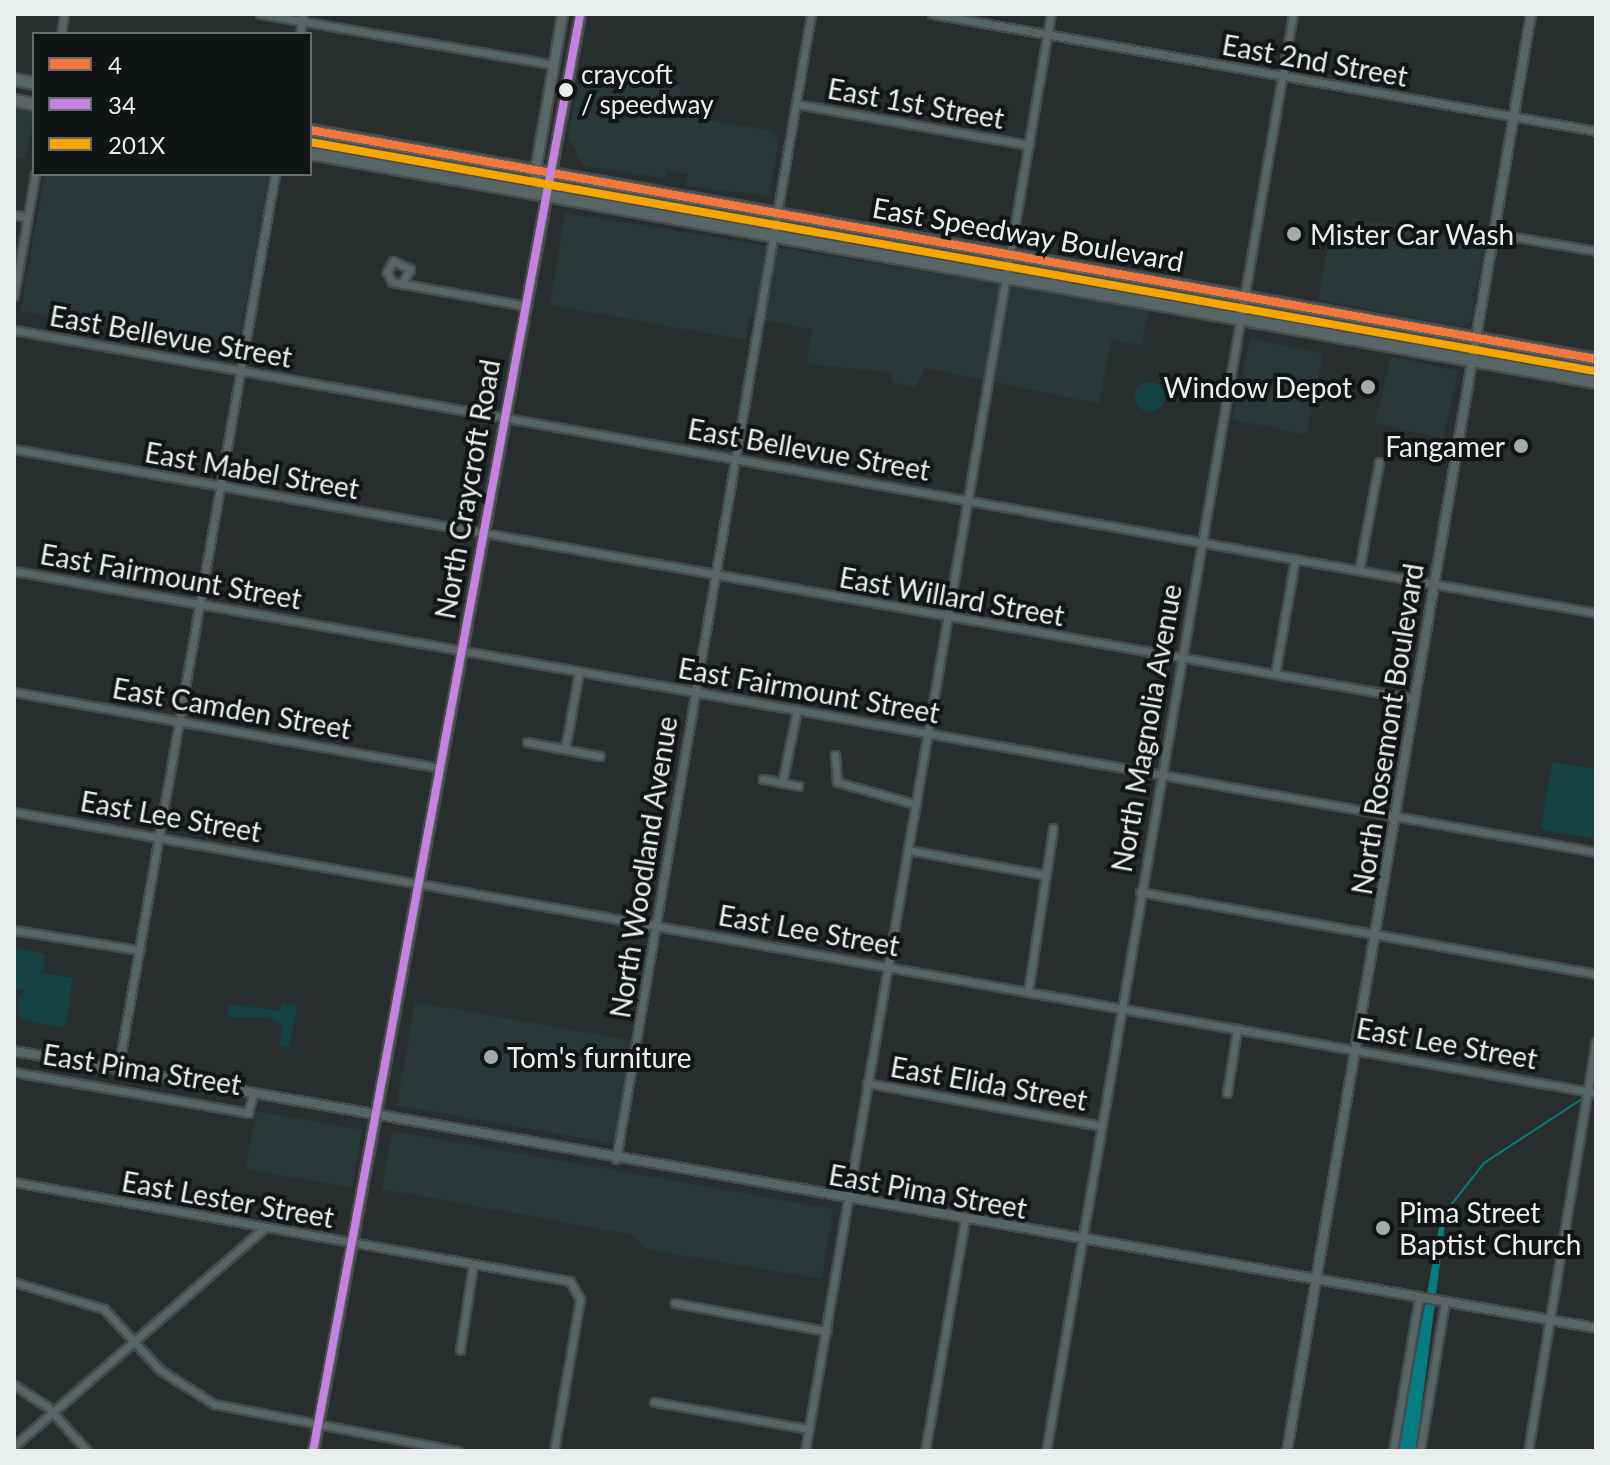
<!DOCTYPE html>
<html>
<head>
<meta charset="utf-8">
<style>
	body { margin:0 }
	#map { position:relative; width:1610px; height:1465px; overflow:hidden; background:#282d2d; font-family:Lato,sans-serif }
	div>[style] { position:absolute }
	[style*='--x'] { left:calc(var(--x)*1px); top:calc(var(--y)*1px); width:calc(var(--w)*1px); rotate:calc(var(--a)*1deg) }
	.built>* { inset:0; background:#293737; transform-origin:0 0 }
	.green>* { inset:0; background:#144142 }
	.round { border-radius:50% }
	.water>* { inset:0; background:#047d7e }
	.stream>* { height:2px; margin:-1px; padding:0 1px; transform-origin:1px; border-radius:1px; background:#047d7e }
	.roads { filter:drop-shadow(2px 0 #484b4b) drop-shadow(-2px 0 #484b4b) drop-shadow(0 2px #484b4b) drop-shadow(0 -2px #484b4b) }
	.minor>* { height:7px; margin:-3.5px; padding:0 3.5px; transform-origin:3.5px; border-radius:3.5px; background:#586565 }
	.tertiary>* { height:8px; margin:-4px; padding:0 4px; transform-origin:4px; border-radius:4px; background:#586565 }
	.secondary>* { height:9px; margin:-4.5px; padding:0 4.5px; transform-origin:4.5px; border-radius:4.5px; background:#5a6767 }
	.primary>* { height:11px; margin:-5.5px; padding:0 5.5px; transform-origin:5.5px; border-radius:5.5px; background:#576565 }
	.bus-1>* { height:8px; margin:-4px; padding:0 4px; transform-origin:4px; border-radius:4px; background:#f5763a }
	.bus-2>* { height:8px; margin:-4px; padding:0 4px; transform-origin:4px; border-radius:4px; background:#c483df }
	.bus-3>* { height:8px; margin:-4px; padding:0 4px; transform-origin:4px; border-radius:4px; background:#f7a600 }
	.dots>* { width:22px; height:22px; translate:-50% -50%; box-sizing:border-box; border:4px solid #121515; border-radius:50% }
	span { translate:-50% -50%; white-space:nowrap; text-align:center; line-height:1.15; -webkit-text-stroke:8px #121515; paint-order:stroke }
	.bus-label { font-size:26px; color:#eaeeee }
	.left { translate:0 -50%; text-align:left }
	.street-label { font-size:28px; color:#eaeeee }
	.poi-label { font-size:28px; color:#eaeeee }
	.right { translate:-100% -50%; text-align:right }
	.frame { position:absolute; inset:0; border:16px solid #eaeeee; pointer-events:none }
	.legend { position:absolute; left:32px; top:32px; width:280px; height:144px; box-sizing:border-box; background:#121515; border:2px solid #686c6c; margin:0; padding:10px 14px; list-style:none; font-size:24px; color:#eaeeee }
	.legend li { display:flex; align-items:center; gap:16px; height:40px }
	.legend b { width:40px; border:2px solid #686c6c }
</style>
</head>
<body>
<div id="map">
	<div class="built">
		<div style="clip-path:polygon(582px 69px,681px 86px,680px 99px,702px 103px,700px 119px,774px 131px,778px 143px,769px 196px,686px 186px,688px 174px,668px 170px,666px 178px,583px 166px,568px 136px)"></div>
		<div style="left:14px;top:107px;width:20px;height:50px;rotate:9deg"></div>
		<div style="clip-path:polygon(45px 174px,269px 174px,238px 348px,20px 311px)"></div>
		<div style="clip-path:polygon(565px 213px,1149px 308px,1142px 345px,1111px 340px,1099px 404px,925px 368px,916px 387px,891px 382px,892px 373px,807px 364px,812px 329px,750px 317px,746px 340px,550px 305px)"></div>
		<div style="clip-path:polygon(1353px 218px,1485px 242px,1471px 321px,1462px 327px,1318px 300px,1331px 227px,1351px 230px)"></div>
		<div style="left:1250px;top:338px;width:75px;height:83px;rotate:12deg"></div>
		<div style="left:1391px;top:356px;width:69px;height:69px;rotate:13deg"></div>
		<div style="left:415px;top:1002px;width:221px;height:105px;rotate:10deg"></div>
		<div style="left:256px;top:1111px;width:108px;height:59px;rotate:10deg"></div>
		<div style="clip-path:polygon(392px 1131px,833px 1209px,822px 1279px,645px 1249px,633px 1235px,382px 1189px)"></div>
	</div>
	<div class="green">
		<div class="round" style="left:1135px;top:382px;width:30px;height:30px"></div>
		<div style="clip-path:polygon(1552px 762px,1596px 769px,1596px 839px,1541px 829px)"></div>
		<div style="clip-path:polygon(14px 947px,45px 954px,43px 973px,73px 978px,65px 1028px,20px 1019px,17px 997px,26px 991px,14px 989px)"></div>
		<div style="clip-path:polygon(282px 1002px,297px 1005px,289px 1048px,279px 1046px,283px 1026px,271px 1018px,227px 1017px,229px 1004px,279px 1011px)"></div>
	</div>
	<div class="water">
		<div style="clip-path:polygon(1447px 1209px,1416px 1451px,1398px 1451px,1439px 1228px)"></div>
	</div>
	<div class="stream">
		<div style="--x:1447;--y:1210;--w:60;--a:-51.8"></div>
		<div style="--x:1484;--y:1163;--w:121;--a:-33.2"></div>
	</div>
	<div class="roads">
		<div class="minor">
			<div style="--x:260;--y:14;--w:298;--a:9.8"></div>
			<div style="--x:932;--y:14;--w:674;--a:9.99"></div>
			<div style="--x:61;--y:34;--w:20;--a:-81"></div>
			<div style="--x:300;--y:34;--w:20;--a:-81"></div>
			<div style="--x:796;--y:104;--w:237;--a:10"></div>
			<div style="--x:14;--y:215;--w:14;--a:8"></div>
			<div style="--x:1492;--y:233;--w:106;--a:9.8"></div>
			<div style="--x:403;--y:282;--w:15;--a:-62"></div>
			<div style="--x:410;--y:269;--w:19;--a:-155"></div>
			<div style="--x:393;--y:261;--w:13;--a:119"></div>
			<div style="--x:387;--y:272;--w:11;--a:63"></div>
			<div style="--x:392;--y:282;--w:131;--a:10.1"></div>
			<div style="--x:14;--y:296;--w:124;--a:-80.2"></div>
			<div style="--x:14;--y:330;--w:1607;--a:10.14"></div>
			<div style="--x:14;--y:449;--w:1422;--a:10.12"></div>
			<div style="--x:1359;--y:570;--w:110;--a:-79.5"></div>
			<div style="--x:14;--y:571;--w:1607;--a:10.07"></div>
			<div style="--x:1275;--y:674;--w:117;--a:-80.1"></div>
			<div style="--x:14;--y:692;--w:434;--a:10.1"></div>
			<div style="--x:527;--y:742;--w:74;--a:10.9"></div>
			<div style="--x:565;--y:749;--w:78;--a:-79.7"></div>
			<div style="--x:835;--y:755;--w:27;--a:86"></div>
			<div style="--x:837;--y:782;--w:81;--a:15.8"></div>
			<div style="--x:763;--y:779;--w:36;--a:11"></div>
			<div style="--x:782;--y:783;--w:75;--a:-78.4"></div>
			<div style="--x:14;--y:812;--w:1607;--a:10.07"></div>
			<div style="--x:908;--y:850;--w:140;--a:10.3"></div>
			<div style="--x:1140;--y:892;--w:463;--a:10.2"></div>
			<div style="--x:14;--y:930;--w:127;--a:9.1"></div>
			<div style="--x:1028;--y:992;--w:166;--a:-81.3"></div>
			<div style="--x:118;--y:1070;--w:910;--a:-80.06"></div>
			<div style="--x:14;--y:1072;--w:238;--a:9.9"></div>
			<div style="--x:248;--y:1113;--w:20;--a:-75"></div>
			<div style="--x:867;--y:1083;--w:239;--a:10.4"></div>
			<div style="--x:1227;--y:1093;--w:65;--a:-81.1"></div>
			<div style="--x:616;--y:1159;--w:1161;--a:-80.33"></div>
			<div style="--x:14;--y:1182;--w:565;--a:10.1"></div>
			<div style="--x:570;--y:1281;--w:21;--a:61"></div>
			<div style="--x:580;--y:1299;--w:154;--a:99.7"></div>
			<div style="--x:14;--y:1282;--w:94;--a:16.7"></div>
			<div style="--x:104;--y:1309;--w:83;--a:47.4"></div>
			<div style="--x:160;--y:1370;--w:64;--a:32.2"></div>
			<div style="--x:214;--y:1404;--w:248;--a:10.9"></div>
			<div style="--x:675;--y:1303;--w:154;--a:10.5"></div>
			<div style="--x:460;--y:1350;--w:86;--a:-81.3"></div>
			<div style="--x:14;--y:1385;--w:40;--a:32.9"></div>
			<div style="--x:48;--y:1407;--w:59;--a:48.4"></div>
			<div style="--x:654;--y:1402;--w:157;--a:9.9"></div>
			<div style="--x:14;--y:1446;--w:330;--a:-41.1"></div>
			<div style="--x:805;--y:1451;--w:1458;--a:-80.29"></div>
			<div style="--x:925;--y:1451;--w:235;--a:-80.2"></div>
			<div style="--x:1046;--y:1451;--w:1458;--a:-80.25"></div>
			<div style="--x:1393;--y:1451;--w:155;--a:-80.4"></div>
			<div style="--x:1420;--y:1451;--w:151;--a:-80.5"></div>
			<div style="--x:1528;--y:1451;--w:415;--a:-80.6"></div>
		</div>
		<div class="tertiary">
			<div style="--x:14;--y:1051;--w:1606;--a:9.93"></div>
			<div style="--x:1287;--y:1451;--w:1458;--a:-80.36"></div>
		</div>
		<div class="secondary">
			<div style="--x:542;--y:195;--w:25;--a:-106"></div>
			<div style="--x:535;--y:171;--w:159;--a:-80.2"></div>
			<div style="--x:313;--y:1451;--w:1462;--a:-79.47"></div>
		</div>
		<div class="primary">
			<div style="--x:14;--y:79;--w:20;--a:11"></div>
			<div style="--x:14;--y:100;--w:20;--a:11"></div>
			<div style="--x:310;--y:130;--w:1306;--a:10.1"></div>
			<div style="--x:310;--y:153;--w:1306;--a:10.1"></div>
		</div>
	</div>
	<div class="bus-1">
		<div style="--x:310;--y:130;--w:1306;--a:10.1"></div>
	</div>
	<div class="bus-2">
		<div style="--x:313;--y:1451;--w:1462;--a:-79.47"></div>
	</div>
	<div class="bus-3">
		<div style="--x:310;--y:142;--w:1304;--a:10.11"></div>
	</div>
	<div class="dots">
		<div style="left:566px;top:90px;background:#eaeeee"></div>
		<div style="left:1294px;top:234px;background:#a6aaaa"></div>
		<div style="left:1368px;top:387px;background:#a6aaaa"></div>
		<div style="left:1521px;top:446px;background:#a6aaaa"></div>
		<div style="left:491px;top:1057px;background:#a6aaaa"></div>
		<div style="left:1383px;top:1228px;background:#a6aaaa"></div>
	</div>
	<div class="bus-label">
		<span class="left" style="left:581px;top:90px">craycoft<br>/ speedway</span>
	</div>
	<div class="street-label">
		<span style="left:1315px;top:60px;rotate:10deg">East 2nd Street</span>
		<span style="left:916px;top:103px;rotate:10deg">East 1st Street</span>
		<span style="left:1028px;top:234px;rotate:10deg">East Speedway Boulevard</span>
		<span style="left:171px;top:336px;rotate:10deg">East Bellevue Street</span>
		<span style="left:809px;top:449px;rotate:10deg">East Bellevue Street</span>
		<span style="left:252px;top:470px;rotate:10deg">East Mabel Street</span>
		<span style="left:467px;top:489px;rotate:-80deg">North Craycroft Road</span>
		<span style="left:171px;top:576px;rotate:10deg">East Fairmount Street</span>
		<span style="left:952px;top:596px;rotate:10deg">East Willard Street</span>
		<span style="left:809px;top:690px;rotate:10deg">East Fairmount Street</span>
		<span style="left:232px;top:708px;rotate:10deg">East Camden Street</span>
		<span style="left:1146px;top:728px;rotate:-80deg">North Magnolia Avenue</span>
		<span style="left:1387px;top:729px;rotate:-81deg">North Rosemont Boulevard</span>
		<span style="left:171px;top:816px;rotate:10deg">East Lee Street</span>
		<span style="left:643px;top:867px;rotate:-81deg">North Woodland Avenue</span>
		<span style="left:809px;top:930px;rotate:10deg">East Lee Street</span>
		<span style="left:1447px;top:1043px;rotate:10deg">East Lee Street</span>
		<span style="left:142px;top:1069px;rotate:9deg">East Pima Street</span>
		<span style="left:989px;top:1083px;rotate:10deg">East Elida Street</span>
		<span style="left:928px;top:1191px;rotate:10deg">East Pima Street</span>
		<span style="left:228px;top:1199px;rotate:10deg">East Lester Street</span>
	</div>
	<div class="poi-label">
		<span class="left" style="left:1310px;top:234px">Mister Car Wash</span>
		<span class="right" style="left:1352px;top:387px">Window Depot</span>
		<span class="right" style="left:1505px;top:446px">Fangamer</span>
		<span class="left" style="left:507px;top:1057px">Tom's furniture</span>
		<span class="left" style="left:1399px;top:1228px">Pima Street<br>Baptist Church</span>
	</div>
	<div class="frame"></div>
	<ul class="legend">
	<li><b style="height:10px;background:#f5763a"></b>4</li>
	<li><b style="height:10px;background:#c483df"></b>34</li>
	<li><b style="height:10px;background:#f7a600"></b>201X</li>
	</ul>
</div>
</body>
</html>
